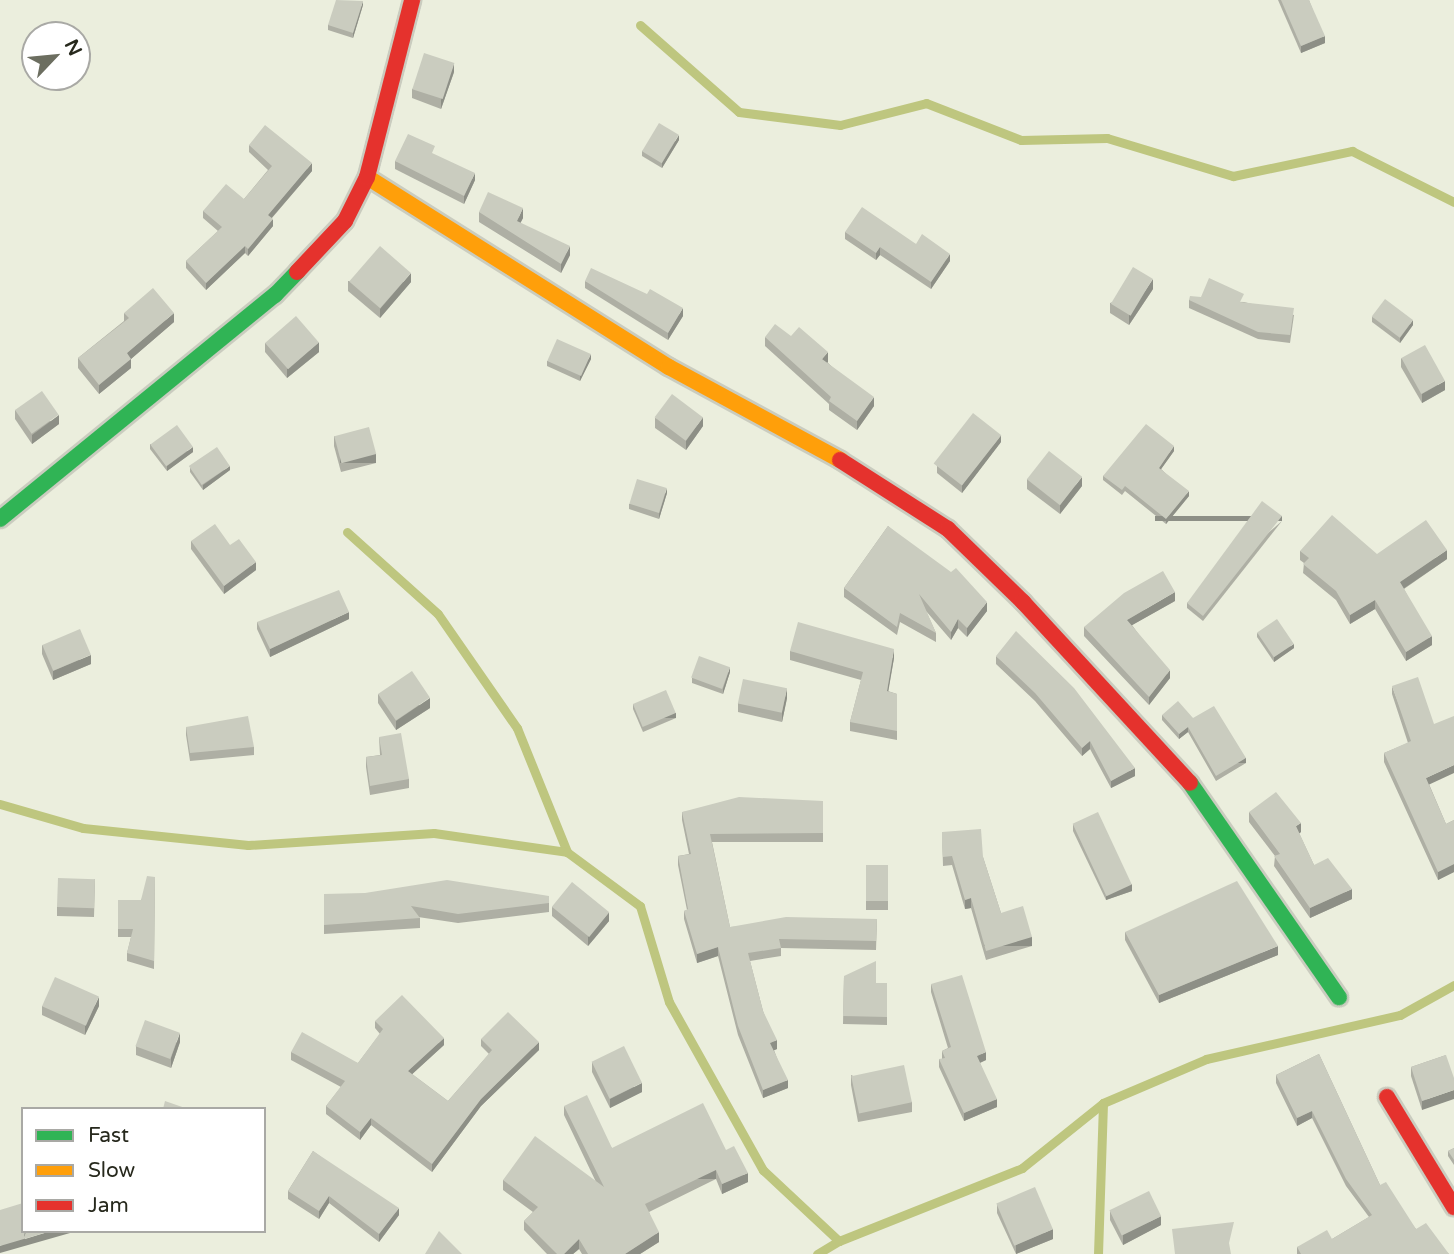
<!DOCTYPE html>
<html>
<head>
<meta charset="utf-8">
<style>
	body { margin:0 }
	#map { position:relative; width:1454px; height:1254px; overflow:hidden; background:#ebeedd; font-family:"Varela Round",sans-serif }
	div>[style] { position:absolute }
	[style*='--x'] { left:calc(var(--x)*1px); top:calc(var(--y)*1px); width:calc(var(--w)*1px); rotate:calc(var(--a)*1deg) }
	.stream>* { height:9px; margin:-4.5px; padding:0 4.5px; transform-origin:4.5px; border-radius:4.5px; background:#bec67f }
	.roads { filter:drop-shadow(2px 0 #caccbf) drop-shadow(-2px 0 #caccbf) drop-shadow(0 2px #caccbf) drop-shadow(0 -2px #caccbf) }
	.fast>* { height:16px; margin:-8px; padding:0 8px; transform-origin:8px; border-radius:8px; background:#30b455 }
	.slow>* { height:16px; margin:-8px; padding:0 8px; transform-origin:8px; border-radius:8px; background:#ff9f0a }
	.jam>* { height:16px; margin:-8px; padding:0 8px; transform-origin:8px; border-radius:8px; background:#e5322d }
	.wall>* { inset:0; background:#aeafa4; transform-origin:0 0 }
	.shaded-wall>* { inset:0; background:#8d8f86; transform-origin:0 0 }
	.building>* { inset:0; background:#caccbf; transform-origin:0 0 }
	span { translate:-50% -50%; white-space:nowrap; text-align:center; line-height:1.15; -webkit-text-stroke:6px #fff; paint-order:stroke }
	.legend { position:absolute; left:21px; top:1107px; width:245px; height:126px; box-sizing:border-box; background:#fff; border:2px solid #a9a9a5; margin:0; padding:9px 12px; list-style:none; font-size:21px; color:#27291d }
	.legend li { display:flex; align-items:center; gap:14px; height:35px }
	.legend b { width:35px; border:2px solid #a9a9a5 }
	.north { position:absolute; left:21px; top:21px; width:70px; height:70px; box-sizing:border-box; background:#fff; border:2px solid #a9a9a5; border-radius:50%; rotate:64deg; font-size:19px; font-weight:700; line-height:28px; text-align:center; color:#27291d }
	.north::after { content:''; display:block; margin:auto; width:24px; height:32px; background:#6c6e60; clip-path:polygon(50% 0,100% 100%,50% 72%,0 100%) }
</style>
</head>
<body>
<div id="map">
	<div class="stream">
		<div style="--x:640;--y:25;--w:132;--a:41.3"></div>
		<div style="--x:739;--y:112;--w:102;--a:7.3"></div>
		<div style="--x:840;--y:125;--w:89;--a:-14.3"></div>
		<div style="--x:926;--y:103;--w:102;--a:21.3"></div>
		<div style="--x:1021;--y:140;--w:86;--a:-1.3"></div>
		<div style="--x:1107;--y:138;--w:132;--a:16.8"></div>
		<div style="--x:1233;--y:176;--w:122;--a:-11.9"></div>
		<div style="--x:1352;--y:151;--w:114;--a:26.6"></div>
		<div style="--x:347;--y:532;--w:122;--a:42"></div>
		<div style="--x:438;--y:614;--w:139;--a:55.3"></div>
		<div style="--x:517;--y:728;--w:134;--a:68"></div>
		<div style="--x:0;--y:804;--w:86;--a:16.1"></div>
		<div style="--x:83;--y:828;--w:166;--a:5.9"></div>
		<div style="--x:248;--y:845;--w:186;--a:-3.7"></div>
		<div style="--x:434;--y:833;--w:134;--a:8.1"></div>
		<div style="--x:567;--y:852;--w:91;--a:36.5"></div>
		<div style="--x:640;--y:906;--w:100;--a:73.2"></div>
		<div style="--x:669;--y:1002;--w:193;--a:60.8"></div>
		<div style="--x:763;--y:1170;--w:104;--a:43.1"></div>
		<div style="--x:817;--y:1254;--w:26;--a:-31"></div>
		<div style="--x:839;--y:1241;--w:197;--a:-21.7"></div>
		<div style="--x:1022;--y:1168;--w:104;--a:-38.7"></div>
		<div style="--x:1103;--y:1103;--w:112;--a:-23.1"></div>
		<div style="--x:1206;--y:1059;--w:199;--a:-12.8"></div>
		<div style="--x:1400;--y:1015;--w:62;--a:-29.1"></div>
		<div style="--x:1098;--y:1254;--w:151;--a:-88.1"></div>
	</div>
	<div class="roads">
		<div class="fast">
			<div style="--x:0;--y:519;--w:355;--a:-39.2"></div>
			<div style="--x:275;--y:295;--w:32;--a:-46"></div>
			<div style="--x:1190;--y:783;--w:261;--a:55.2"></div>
		</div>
		<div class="slow">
			<div style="--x:367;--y:177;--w:357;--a:32.2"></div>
			<div style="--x:669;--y:367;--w:195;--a:28.5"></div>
		</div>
		<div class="jam">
			<div style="--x:297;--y:272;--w:70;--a:-46.7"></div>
			<div style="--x:345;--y:221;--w:49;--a:-63.4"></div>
			<div style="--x:367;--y:177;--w:183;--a:-75.7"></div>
			<div style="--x:840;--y:460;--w:128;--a:32.6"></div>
			<div style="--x:948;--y:529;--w:105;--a:44.2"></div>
			<div style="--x:1023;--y:602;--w:246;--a:47.3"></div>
			<div style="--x:1387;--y:1097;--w:129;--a:58.7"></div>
		</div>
	</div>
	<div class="wall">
		<div style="clip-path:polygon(1278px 0,1309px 0,1325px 43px,1301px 53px)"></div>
		<div style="clip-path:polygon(363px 5px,353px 38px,328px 30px,328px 25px)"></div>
		<div style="clip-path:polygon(454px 72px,441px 109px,412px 98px,412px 89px)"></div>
		<div style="clip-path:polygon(679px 140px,662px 168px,642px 156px,642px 151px)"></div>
		<div style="clip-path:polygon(249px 145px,312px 171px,272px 218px,273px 226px,248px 256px,245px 253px,206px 290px,186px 268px,186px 261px,218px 231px,203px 218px,203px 211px,244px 199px,268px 170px,249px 152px)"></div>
		<div style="clip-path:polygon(395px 161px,475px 180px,464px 204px,395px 169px)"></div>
		<div style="clip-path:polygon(479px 212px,523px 218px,520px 223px,570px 255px,561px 273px,479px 222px)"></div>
		<div style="clip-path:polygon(845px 232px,916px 244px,950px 261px,931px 289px,880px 255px,876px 260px,845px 239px)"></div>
		<div style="clip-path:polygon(348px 281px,411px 282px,380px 318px,348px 291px)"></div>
		<div style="clip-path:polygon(585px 281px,683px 316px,668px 340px,585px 288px)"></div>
		<div style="clip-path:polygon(1153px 289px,1129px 325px,1110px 313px,1110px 303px)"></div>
		<div style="clip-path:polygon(1189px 300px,1244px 302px,1294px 315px,1290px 343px,1258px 339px,1189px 308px)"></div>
		<div style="clip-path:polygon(124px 313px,174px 322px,131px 359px,131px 368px,99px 394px,78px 368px,78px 358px,124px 321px)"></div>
		<div style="clip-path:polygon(1372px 317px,1413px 325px,1400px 343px,1372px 322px)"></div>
		<div style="clip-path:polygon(765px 337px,828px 362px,827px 362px,874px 406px,857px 430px,829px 410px,829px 404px,765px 346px)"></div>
		<div style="clip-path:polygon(265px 343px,319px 352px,287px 378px,265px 352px)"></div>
		<div style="clip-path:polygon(1401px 358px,1445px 390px,1422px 403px,1401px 367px)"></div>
		<div style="clip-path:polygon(591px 359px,580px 381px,547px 366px,547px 361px)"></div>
		<div style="clip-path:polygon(15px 410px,59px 424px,32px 444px,15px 419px)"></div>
		<div style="clip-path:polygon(655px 418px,703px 426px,686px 450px,655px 428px)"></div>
		<div style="clip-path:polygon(334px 436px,376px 463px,341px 472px,334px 446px)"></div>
		<div style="clip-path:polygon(1001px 442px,962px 493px,937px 473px,937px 466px)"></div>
		<div style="clip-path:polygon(150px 444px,193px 452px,167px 471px,150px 449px)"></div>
		<div style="clip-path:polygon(1174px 451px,1161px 469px,1189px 496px,1166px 524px,1125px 491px,1122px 495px,1103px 480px,1103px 476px)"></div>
		<div style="clip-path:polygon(190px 467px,230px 470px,203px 490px,190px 472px)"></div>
		<div style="clip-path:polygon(1027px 479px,1082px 486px,1060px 514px,1027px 489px)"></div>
		<div style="clip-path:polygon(667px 493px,659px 519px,629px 509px,629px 504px)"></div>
		<div style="clip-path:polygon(1282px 521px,1203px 621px,1187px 608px,1187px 603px)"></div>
		<div style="clip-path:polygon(888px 526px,987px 611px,967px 637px,958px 628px,951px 640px,926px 611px,936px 633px,936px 642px,900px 622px,897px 635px,844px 597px,844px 588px)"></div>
		<div style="clip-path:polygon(191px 541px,230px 545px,256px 570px,224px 594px,191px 549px)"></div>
		<div style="clip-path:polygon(1300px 551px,1377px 554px,1447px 559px,1404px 589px,1432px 645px,1406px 661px,1375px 609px,1350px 624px,1336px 600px,1303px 573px,1304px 563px,1300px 560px)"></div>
		<div style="clip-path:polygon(1175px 601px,1132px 625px,1170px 678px,1149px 705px,1084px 636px,1084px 627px)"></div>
		<div style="clip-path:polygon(349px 619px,270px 657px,257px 629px,257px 622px)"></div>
		<div style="clip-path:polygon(1257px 633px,1294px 648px,1274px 662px,1257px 637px)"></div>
		<div style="clip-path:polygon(42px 645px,91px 664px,53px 680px,42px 654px)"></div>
		<div style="clip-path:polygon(790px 651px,894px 658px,888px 691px,897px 694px,897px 740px,850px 731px,850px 722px,861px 680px,790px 660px)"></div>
		<div style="clip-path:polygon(996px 656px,1135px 776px,1111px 788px,1090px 749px,1082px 756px,1035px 701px,996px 664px)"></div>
		<div style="clip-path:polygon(730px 672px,723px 694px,692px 683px,692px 678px)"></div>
		<div style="clip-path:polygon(1392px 686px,1429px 784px,1446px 824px,1454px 820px,1454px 872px,1438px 880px,1384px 762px,1384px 753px,1408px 743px,1392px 694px)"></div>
		<div style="clip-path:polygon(378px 694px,430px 708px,396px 730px,378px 703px)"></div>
		<div style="clip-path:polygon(787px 698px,782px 722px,738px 712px,738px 703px)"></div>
		<div style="clip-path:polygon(633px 704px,676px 718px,643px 732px,633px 709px)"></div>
		<div style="clip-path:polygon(1162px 715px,1193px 718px,1246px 763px,1216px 781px,1188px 732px,1179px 739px,1162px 720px)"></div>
		<div style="clip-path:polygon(186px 727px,254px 747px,254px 755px,190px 761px,186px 735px)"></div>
		<div style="clip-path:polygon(379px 737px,409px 779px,409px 788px,370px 795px,366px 767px,366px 757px,380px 755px)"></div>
		<div style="clip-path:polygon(823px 801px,823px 842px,712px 842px,730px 927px,877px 919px,876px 950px,781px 948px,781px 956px,750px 961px,763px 1011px,777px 1049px,774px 1050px,788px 1088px,763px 1098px,738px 1035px,718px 956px,697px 963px,684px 919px,684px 911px,687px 910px,678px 865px,678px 856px,689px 854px,682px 820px,682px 812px)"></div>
		<div style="clip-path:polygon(1249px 812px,1301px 832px,1299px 833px,1314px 865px,1352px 899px,1310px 918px,1274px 866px,1275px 856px,1249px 822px)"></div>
		<div style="clip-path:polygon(1073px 824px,1132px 891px,1106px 900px,1073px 831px)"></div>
		<div style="clip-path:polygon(942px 832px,983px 857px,1001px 913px,1032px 946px,986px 960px,971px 908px,965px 909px,952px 865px,943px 866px)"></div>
		<div style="left:866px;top:865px;width:22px;height:45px"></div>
		<div style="clip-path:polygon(155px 877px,154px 969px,127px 961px,127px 953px,131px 937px,118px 937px,118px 900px,141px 900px)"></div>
		<div style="clip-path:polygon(95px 879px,94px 917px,57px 916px,57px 907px)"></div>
		<div style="clip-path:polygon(324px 894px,549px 896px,549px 912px,458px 923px,418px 917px,420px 918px,420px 928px,324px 934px)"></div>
		<div style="clip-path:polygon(552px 907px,609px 921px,588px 946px,552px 916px)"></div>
		<div style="clip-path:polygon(1125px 932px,1278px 955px,1159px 1003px,1125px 940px)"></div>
		<div style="clip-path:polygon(844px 976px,876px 983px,887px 983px,887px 1025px,843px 1024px)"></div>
		<div style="clip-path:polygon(931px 984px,986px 1060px,980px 1063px,997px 1107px,964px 1121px,939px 1067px,939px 1059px,942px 1059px,942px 1051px,948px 1048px,931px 992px)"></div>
		<div style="clip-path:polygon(42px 1006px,99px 1006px,85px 1035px,42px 1015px)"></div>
		<div style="clip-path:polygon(375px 1021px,444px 1045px,412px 1074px,448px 1101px,489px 1054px,481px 1046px,481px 1039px,539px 1050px,481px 1106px,432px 1172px,371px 1125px,360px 1140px,326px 1114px,326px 1106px,341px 1087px,291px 1060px,291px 1052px,358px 1063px,380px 1034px,375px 1028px)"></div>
		<div style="clip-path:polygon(180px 1042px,171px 1068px,136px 1055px,136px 1046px)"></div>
		<div style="clip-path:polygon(1319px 1054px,1380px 1185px,1416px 1229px,1449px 1254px,1297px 1254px,1297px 1247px,1332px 1239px,1369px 1217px,1346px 1186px,1312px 1118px,1297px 1126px,1276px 1083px,1276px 1075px)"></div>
		<div style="clip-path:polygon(1446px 1055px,1422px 1110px,1411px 1076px,1411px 1067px)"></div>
		<div style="clip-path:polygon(592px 1062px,642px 1092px,610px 1108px,592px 1072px)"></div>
		<div style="clip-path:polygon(851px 1075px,912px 1102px,912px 1112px,858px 1122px,851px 1085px)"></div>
		<div style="clip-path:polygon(564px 1106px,612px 1148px,726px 1150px,748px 1182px,722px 1194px,716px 1179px,649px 1212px,659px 1242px,640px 1254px,582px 1254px,579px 1249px,573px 1254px,547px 1254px,524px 1230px,524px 1221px,533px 1212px,503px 1190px,503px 1180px,596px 1182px,564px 1115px)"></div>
		<div style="clip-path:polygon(1454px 1148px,1454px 1165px,1448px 1156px,1448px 1151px)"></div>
		<div style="clip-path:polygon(313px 1151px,399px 1215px,379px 1242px,329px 1203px,319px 1219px,288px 1199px,288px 1191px)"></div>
		<div style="clip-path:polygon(997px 1204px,1053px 1239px,1016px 1254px,997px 1213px)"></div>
		<div style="clip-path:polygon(1110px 1211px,1161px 1225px,1123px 1245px,1110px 1220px)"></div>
	</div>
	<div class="shaded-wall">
		<div style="clip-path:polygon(363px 1px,363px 5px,353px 38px,353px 33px)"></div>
		<div style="clip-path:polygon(1325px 36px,1325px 43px,1301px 53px,1301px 46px)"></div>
		<div style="clip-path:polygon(454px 63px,454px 72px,441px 109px,441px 100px)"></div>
		<div style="clip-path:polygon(679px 135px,679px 140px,662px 168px,662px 163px)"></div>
		<div style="clip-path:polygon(312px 163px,312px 171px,268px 222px,268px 215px)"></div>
		<div style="clip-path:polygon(475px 173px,475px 180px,464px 204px,464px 196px)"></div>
		<div style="clip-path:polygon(523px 208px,523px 218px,517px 230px,517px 221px)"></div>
		<div style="clip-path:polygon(273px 219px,273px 226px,248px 256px,248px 249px)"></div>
		<div style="clip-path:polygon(245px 246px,245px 253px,206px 290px,206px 283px)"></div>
		<div style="clip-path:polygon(570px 246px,570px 255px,561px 273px,561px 264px)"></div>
		<div style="clip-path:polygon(880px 247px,880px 255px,876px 260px,876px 253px)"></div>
		<div style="clip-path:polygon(950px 254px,950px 261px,931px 289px,931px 282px)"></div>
		<div style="clip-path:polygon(411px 273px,411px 282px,380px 318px,380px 309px)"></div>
		<div style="clip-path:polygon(1153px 279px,1153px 289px,1129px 325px,1129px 315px)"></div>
		<div style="clip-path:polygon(683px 308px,683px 316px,668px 340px,668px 333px)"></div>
		<div style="clip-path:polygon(174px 313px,174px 322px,131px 359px,131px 368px,99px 394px,99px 385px,127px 353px)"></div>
		<div style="clip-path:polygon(1413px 320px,1413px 325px,1400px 343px,1400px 338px)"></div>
		<div style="clip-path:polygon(319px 342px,319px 352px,287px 378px,287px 369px)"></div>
		<div style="clip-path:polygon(828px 352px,828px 362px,822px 368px,822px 359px)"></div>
		<div style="clip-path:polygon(591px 354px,591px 359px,580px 381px,580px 376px)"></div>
		<div style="clip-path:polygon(1445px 381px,1445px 390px,1422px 403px,1422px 394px)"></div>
		<div style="clip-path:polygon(874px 397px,874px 406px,857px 430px,857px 421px)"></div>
		<div style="clip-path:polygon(59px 415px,59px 424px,32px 444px,32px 435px)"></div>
		<div style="clip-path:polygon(703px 417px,703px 426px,686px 450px,686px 441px)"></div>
		<div style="clip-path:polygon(1001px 435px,1001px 442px,962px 493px,962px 485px)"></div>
		<div style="clip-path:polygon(1174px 446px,1174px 451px,1159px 472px,1159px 468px)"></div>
		<div style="clip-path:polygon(193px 447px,193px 452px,167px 471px,167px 466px)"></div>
		<div style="left:376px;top:454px;width:9px;height:36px;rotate:90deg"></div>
		<div style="clip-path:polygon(230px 466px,230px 470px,203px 490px,203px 485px)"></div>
		<div style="clip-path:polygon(1082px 477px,1082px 486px,1060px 514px,1060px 505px)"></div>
		<div style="clip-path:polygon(667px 488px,667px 493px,659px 519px,659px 514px)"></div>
		<div style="clip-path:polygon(1189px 491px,1189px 496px,1166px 524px,1166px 519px)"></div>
		<div style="left:1282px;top:516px;width:5px;height:127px;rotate:90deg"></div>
		<div style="clip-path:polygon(1447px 550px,1447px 559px,1400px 591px,1400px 582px)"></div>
		<div style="clip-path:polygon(256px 562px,256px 570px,224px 594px,224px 586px)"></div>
		<div style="clip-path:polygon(1175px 592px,1175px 601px,1127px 628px,1127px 620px)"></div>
		<div style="clip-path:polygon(1375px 600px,1375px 609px,1350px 624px,1350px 615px)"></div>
		<div style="clip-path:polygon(987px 602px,987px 611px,967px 637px,967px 628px)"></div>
		<div style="clip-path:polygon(349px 612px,349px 619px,270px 657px,270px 649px)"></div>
		<div style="clip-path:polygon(958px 619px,958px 628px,951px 640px,951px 632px)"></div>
		<div style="clip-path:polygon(1432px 636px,1432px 645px,1406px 661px,1406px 652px)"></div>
		<div style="clip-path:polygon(1294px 644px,1294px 648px,1274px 662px,1274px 657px)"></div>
		<div style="clip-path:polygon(894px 649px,894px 658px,887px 699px,887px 691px)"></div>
		<div style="clip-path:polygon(91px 655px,91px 664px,53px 680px,53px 671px)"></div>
		<div style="clip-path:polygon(730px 667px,730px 672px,723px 694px,723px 689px)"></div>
		<div style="clip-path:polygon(1170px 670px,1170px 678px,1149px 705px,1149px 697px)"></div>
		<div style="clip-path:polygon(787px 688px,787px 698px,782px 722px,782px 712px)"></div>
		<div style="clip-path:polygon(430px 698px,430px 708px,396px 730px,396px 721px)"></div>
		<div style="left:676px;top:713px;width:5px;height:36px;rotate:90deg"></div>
		<div style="clip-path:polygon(1188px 727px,1188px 732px,1179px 739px,1179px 734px)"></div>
		<div style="clip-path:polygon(1090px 741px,1090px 749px,1082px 756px,1082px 748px)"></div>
		<div style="left:1246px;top:758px;width:5px;height:35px;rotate:90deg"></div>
		<div style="clip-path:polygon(1454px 765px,1454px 773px,1426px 786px,1426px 778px)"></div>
		<div style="clip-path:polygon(1135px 768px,1135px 776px,1111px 788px,1111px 781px)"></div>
		<div style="clip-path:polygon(1301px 823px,1301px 832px,1296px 836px,1296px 826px)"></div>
		<div style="clip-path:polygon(1454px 864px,1454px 872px,1438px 880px,1438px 872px)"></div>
		<div style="clip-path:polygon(1132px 884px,1132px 891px,1106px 900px,1106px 892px)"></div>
		<div style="clip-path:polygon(1352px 889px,1352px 899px,1310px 918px,1310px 908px)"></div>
		<div style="clip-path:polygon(971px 898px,971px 908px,965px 909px,965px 900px)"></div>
		<div style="clip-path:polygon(609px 912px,609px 921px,588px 946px,588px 937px)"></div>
		<div style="left:1032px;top:937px;width:9px;height:48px;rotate:90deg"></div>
		<div style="clip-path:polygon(1278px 946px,1278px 955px,1159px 1003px,1159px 995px)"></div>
		<div style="clip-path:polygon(718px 947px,718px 956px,697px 963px,697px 954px)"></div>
		<div style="clip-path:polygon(99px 997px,99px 1006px,85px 1035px,85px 1026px)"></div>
		<div style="clip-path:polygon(180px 1033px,180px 1042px,171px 1068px,171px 1058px)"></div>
		<div style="clip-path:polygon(444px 1038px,444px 1045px,408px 1078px,408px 1071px)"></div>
		<div style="clip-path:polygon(777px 1040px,777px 1049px,770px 1052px,770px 1043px)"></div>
		<div style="clip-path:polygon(539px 1042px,539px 1050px,481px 1106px,432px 1172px,432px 1164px,481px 1099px)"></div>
		<div style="clip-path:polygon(986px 1052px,986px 1060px,977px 1064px,977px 1056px)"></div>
		<div style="clip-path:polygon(788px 1080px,788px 1088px,763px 1098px,763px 1090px)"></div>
		<div style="clip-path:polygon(642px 1083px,642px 1092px,610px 1108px,610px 1099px)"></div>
		<div style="clip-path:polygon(1454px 1090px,1454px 1099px,1422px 1110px,1422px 1101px)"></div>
		<div style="clip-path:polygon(997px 1099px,997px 1107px,964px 1121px,964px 1113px)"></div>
		<div style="clip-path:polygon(1312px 1111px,1312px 1118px,1297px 1126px,1297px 1118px)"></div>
		<div style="clip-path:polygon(371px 1118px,371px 1125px,360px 1140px,360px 1132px)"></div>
		<div style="left:716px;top:1170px;width:9px;height:79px;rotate:90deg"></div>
		<div style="clip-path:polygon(748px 1173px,748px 1182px,722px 1194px,722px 1184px)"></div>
		<div style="clip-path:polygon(329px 1196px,329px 1203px,319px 1219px,319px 1211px)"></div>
		<div style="clip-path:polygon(399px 1208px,399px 1215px,379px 1242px,379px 1234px)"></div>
		<div style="clip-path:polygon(1161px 1216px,1161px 1225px,1123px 1245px,1123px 1235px)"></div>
		<div style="clip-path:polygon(1053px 1229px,1053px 1239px,1016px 1254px,1016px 1245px)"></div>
		<div style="clip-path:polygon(25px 1231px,26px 1231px,25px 1239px,51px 1231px,70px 1231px,70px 1233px,0 1253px,0 1246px)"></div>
		<div style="clip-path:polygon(659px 1232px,659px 1242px,640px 1254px,625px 1254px)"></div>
		<div style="clip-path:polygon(579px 1239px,579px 1249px,573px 1254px,564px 1254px)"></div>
	</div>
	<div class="building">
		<div style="clip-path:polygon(336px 0,363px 1px,353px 33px,328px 25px)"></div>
		<div style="clip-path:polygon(1281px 0,1309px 0,1325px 36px,1301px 46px)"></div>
		<div style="left:424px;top:53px;width:32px;height:38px;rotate:18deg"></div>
		<div style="left:659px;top:123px;width:23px;height:33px;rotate:31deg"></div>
		<div style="clip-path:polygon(265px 125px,312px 163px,268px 215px,273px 219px,248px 249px,245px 246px,206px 283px,186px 261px,222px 227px,203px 211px,226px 184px,244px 199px,272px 166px,249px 145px)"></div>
		<div style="clip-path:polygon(408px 134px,435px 146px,432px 153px,475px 173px,464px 196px,395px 161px)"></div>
		<div style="clip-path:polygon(488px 192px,523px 208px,517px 221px,570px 246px,561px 264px,479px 212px)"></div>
		<div style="clip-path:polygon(862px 207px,916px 244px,922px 234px,950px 254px,931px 282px,880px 247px,876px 253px,845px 232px)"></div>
		<div style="left:380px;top:246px;width:41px;height:47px;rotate:41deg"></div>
		<div style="left:1133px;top:267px;width:23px;height:43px;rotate:31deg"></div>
		<div style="clip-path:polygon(591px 268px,647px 294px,650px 289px,683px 308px,668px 333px,585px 281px)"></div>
		<div style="clip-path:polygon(1209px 278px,1244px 294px,1240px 302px,1294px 308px,1290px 335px,1258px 332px,1189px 300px,1190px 296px,1201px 297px)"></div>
		<div style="clip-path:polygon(153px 288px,174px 313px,127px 353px,131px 359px,99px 385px,78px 358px,129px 318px,124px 313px)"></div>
		<div style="left:1385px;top:299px;width:35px;height:22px;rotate:37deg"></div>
		<div style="left:296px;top:316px;width:35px;height:41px;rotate:49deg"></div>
		<div style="clip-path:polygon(775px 324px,791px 336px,799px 327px,828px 352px,822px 359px,874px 397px,857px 421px,829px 401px,831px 397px,765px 337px)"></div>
		<div style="left:557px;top:339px;width:37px;height:24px;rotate:24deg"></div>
		<div style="left:1425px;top:345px;width:41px;height:27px;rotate:61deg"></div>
		<div style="left:42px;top:391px;width:29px;height:33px;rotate:55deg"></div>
		<div style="left:672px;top:394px;width:39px;height:29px;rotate:37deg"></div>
		<div style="left:973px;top:413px;width:36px;height:64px;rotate:38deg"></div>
		<div style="clip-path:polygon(1146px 424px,1174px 446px,1159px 468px,1189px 491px,1166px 519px,1125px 486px,1122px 490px,1103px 476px)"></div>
		<div style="left:177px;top:425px;width:27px;height:33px;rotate:54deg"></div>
		<div style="left:369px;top:427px;width:28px;height:36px;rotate:75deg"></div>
		<div style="left:217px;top:447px;width:23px;height:34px;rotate:56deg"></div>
		<div style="left:1049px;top:451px;width:42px;height:36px;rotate:38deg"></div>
		<div style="left:637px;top:479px;width:31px;height:26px;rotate:17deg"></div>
		<div style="clip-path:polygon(1262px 501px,1282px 516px,1203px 616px,1187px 603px)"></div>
		<div style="clip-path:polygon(1332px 515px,1377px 554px,1426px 520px,1447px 550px,1400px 582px,1432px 636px,1406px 652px,1375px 600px,1350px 615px,1336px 591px,1303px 564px,1309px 558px,1300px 551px)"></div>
		<div style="clip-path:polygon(215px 524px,230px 545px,239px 539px,256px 562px,224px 586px,191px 541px)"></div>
		<div style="clip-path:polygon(888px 526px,951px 572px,956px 568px,987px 602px,967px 628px,958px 619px,951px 632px,919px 594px,936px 633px,900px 613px,897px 627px,844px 588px)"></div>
		<div style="clip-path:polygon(1163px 571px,1175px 592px,1127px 620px,1170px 670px,1149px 697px,1084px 627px,1124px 593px)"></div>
		<div style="clip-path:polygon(339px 590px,349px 612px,270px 649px,257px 622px)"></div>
		<div style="left:1277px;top:619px;width:30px;height:24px;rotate:56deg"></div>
		<div style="clip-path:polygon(798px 622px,894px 649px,887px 691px,897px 694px,897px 731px,850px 722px,863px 672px,790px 651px)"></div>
		<div style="left:80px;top:629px;width:28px;height:41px;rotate:67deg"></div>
		<div style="clip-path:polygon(1016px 631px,1074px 688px,1135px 768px,1111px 781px,1090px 741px,1082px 748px,1035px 693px,996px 656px)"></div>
		<div style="left:699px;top:656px;width:33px;height:23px;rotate:20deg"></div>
		<div style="left:412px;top:671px;width:32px;height:41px;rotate:56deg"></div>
		<div style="clip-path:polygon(1418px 677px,1434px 724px,1454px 716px,1454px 765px,1426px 778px,1446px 824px,1454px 820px,1454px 864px,1438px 872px,1384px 753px,1411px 741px,1392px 686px)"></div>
		<div style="left:743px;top:679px;width:45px;height:25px;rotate:12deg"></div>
		<div style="left:666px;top:690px;width:25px;height:36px;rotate:67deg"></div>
		<div style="clip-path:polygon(1178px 701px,1193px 718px,1214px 706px,1246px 758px,1216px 776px,1188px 727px,1179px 734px,1162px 715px)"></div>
		<div style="clip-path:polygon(248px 716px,254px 747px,190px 753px,186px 727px)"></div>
		<div style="clip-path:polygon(401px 733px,409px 779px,370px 786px,366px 757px,382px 755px,379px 737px)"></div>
		<div style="clip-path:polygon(1276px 792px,1301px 823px,1296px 826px,1314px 865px,1328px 858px,1352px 889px,1310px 908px,1274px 856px,1280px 854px,1249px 812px)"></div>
		<div style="clip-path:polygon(739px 797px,823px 801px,823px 833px,710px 834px,730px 927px,786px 917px,877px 919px,876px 941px,779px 939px,781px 948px,748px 953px,763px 1011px,777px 1040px,770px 1043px,788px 1080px,763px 1090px,738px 1026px,718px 947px,697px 954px,684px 911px,688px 909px,678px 856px,691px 854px,682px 812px)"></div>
		<div style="left:1098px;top:812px;width:80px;height:28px;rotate:65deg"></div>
		<div style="clip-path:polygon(981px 829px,983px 857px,1001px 913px,1023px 906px,1032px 937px,986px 951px,971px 898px,965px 900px,952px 856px,943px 857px,942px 843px,942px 832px)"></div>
		<div style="left:866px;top:865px;width:22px;height:36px"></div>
		<div style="clip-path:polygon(147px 876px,155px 877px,154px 961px,127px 953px,133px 929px,118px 929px,118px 900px,141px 900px)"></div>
		<div style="left:58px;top:878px;width:37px;height:29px;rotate:2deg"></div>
		<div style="clip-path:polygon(447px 880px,549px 896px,549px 903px,458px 914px,411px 906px,420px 918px,324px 925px,324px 894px,365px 893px)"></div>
		<div style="clip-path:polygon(1237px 881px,1278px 946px,1159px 995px,1125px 932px)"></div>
		<div style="left:572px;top:882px;width:48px;height:32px;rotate:39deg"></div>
		<div style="clip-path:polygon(876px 961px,876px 983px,887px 983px,887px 1017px,843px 1016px,844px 976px)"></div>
		<div style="clip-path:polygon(962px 975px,986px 1052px,977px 1056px,997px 1099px,964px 1113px,939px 1059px,945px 1058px,942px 1051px,951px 1047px,931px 984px)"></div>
		<div style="left:55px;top:977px;width:48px;height:32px;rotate:24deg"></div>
		<div style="clip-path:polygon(402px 995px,444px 1038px,408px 1071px,448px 1101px,492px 1050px,481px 1039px,508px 1012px,539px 1042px,481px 1099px,432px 1164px,371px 1118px,360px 1132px,326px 1106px,345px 1081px,291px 1052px,302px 1032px,358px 1063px,383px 1029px,375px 1021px)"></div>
		<div style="left:145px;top:1020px;width:37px;height:28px;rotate:20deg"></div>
		<div style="left:624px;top:1046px;width:41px;height:36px;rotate:64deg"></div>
		<div style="clip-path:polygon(1319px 1054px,1380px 1185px,1386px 1182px,1416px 1229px,1426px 1223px,1449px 1254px,1301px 1254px,1297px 1247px,1327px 1230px,1332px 1239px,1372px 1215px,1346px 1179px,1312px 1111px,1297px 1118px,1276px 1075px)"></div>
		<div style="clip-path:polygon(1446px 1055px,1454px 1078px,1454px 1090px,1422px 1101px,1411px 1067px)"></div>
		<div style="left:904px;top:1065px;width:38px;height:54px;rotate:78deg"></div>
		<div style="clip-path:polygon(587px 1095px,612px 1148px,703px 1103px,726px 1150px,734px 1146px,748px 1173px,722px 1184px,716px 1170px,645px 1204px,659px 1232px,625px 1254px,588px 1254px,579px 1239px,564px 1254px,557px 1254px,524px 1221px,538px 1207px,503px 1180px,535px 1136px,604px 1187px,564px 1106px)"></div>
		<div style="clip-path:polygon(165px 1101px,188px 1109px,163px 1109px)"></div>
		<div style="clip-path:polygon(1454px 1148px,1454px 1160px,1448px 1151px)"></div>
		<div style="clip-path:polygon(313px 1151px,399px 1208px,379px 1234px,329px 1196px,319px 1211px,288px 1191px)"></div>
		<div style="left:1035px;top:1187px;width:46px;height:42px;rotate:67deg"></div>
		<div style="left:1149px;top:1191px;width:28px;height:44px;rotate:64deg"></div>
		<div style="clip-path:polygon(23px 1203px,23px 1231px,25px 1231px,24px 1237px,27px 1231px,51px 1231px,0 1246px,0 1210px)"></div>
		<div style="clip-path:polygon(1234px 1222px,1229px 1243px,1231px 1254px,1175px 1254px,1172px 1229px)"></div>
		<div style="clip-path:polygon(439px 1231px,462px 1254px,425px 1254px)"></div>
	</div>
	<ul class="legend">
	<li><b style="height:9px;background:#30b455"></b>Fast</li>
	<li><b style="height:9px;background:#ff9f0a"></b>Slow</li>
	<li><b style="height:9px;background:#e5322d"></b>Jam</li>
	</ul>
	<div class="north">N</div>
</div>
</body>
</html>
